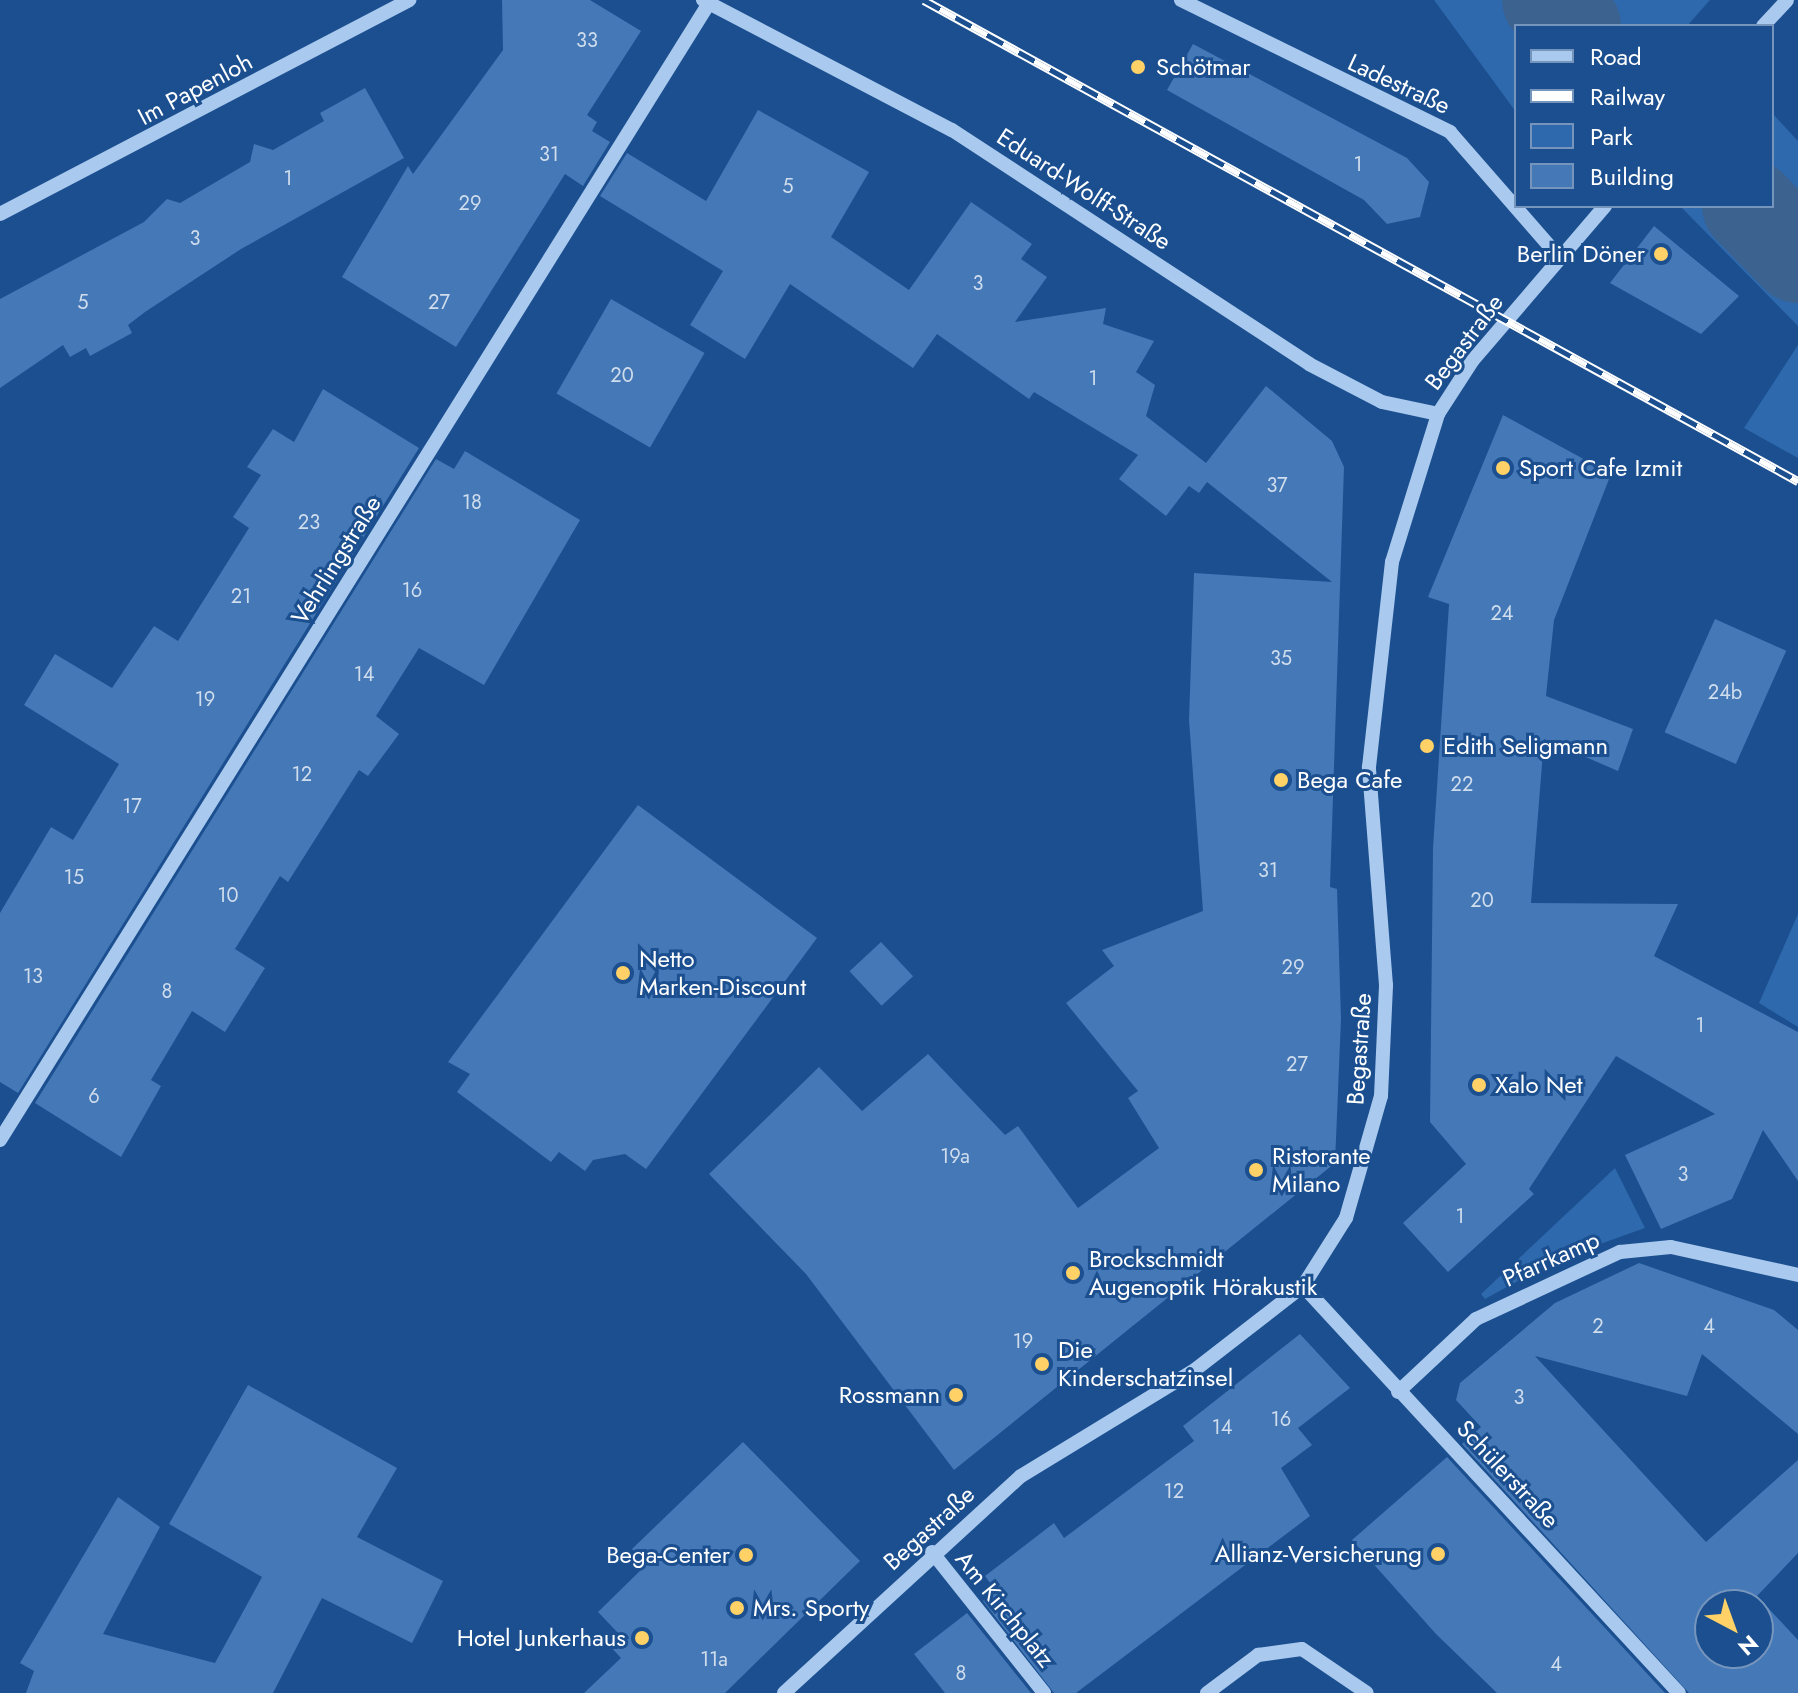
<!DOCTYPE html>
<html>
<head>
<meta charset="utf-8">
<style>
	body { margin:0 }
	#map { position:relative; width:1798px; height:1693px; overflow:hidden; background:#1b4f8f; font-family:Jost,sans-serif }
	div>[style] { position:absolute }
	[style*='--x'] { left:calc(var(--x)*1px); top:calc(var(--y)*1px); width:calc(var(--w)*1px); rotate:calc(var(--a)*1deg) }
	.green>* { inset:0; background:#2e69ad }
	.river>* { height:94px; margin:-47px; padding:0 47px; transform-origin:47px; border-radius:47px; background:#3c6290 }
	.building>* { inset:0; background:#4478b7; transform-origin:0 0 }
	.minor>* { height:14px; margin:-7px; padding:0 7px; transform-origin:7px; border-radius:7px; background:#a9c9ee }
	.rail>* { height:9px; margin-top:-4.5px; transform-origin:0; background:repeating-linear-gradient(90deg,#1b4f8f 0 18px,#fff 0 36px); box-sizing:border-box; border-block:2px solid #fff }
	.dots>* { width:22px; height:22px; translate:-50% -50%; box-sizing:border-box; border:4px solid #1b4f8f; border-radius:50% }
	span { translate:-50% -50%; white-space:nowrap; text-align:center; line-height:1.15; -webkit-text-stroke:6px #1b4f8f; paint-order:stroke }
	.number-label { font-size:20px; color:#d0dded }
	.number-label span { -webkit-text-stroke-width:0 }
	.poi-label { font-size:24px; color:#fff }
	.left { translate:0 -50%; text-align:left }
	.right { translate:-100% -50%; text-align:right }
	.street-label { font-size:24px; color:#fff }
	.legend { position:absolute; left:1514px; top:24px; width:260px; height:184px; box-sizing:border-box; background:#1b4f8f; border:2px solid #7695bc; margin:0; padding:10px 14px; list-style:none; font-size:24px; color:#fff }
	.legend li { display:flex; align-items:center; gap:16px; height:40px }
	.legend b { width:40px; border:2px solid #7695bc }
	.north { position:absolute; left:1694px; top:1589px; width:80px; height:80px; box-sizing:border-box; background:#1b4f8f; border:2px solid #7695bc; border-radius:50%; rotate:139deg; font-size:22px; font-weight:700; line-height:32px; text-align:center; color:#fff }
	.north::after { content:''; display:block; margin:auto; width:28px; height:36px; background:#ffd166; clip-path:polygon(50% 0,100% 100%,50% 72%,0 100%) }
</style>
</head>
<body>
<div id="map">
	<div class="green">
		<div style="clip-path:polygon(1434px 0,1710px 0,1687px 26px,1516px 26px,1516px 112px)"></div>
		<div style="clip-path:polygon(1772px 113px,1798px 141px,1798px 326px,1680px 206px,1772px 206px)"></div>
		<div style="clip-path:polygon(1798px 345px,1798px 458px,1744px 428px)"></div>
		<div style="clip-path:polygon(1798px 914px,1798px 1027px,1759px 1003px)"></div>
		<div style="clip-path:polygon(1615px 1168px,1645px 1228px,1558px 1259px,1485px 1299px,1481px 1294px)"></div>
	</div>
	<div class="river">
		<div style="--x:1549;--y:0;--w:36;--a:46"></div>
		<div style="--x:1749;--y:206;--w:70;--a:45.6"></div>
	</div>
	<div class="building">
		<div style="clip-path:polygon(502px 0,590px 0,641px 31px,587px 115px,597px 122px,592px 131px,610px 142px,583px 186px,565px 174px,456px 347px,342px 277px,408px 166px,413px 174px,503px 50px)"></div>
		<div style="clip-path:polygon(1193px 44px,1407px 158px,1429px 182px,1420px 217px,1387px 224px,1364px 200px,1167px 90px)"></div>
		<div style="clip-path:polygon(365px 88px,404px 158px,241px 249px,145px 312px,128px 325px,132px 333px,90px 356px,86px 348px,70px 357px,63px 345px,0 388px,0 299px,144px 222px,167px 199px,180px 203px,250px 162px,254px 144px,273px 150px,324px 121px,320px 113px)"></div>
		<div style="clip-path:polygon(758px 110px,869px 172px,831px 237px,909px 290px,971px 202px,1032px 244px,1021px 259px,1047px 277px,1015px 322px,1106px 308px,1103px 324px,1154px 341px,1136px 372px,1155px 385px,1146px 416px,1206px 463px,1266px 386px,1332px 441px,1344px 467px,1330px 887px,1337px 889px,1341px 1019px,1335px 1163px,954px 1470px,806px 1274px,709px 1174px,819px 1067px,862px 1111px,928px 1054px,1005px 1135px,1018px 1126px,1078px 1208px,1159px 1148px,1128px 1098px,1138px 1091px,1066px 1003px,1114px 966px,1102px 950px,1203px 911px,1189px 720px,1194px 573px,1332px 582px,1207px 482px,1199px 493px,1189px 486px,1166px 516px,1119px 479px,1138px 455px,1034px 392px,1029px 399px,937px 334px,913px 368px,790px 284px,745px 359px,690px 325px,723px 271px,600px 196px,627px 153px,706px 201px)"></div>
		<div style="clip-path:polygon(1654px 226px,1739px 296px,1701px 334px,1610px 283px)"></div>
		<div style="left:611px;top:299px;width:108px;height:109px;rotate:30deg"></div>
		<div style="clip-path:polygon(323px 389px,419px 448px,18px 1093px,0 1082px,0 913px,51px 827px,73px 840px,119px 764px,24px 705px,55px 654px,112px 688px,154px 626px,178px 641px,249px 528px,233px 517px,261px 475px,247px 467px,273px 429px,294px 442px)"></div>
		<div style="clip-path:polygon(1503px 415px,1611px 474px,1554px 620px,1546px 696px,1633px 729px,1618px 771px,1544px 739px,1531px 903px,1678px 904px,1654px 956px,1798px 1032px,1798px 1181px,1763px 1130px,1732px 1199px,1661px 1229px,1625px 1155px,1715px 1114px,1616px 1056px,1529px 1189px,1534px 1194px,1448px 1272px,1403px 1223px,1466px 1164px,1430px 1122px,1433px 848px,1449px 604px,1428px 597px)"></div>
		<div style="clip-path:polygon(465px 451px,580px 520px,484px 685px,419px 648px,376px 716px,399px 734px,368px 776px,359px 770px,288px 882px,280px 876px,235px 949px,265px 968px,225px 1032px,192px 1011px,151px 1080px,161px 1086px,121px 1157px,35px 1103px,436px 459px,454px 469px)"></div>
		<div style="left:1715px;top:619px;width:78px;height:124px;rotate:24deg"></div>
		<div style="clip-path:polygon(638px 805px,817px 938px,646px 1169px,625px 1154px,593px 1160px,585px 1171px,559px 1152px,551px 1162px,457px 1092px,470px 1074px,448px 1062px)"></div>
		<div style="left:881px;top:942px;width:47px;height:43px;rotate:47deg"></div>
		<div style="clip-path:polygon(evenodd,1639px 1263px,1774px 1310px,1798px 1330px,1798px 1434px,1702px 1354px,1687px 1396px,1535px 1356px,1706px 1542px,1798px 1460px,1798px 1553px,1757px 1596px,1798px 1640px,1798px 1693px,1689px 1693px,1462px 1444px,1481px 1427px,1456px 1400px,1460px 1383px,1555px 1303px,1639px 1263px,1710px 1605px,1758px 1605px,1758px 1653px,1710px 1653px,1710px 1605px)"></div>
		<div style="clip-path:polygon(1300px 1334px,1350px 1388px,1298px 1428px,1312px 1445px,1281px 1468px,1310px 1516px,1076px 1693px,1054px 1693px,983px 1601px,996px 1591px,985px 1576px,1054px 1523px,1064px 1538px,1194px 1441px,1183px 1426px)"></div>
		<div style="clip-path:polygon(248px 1385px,397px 1468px,357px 1537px,443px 1581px,412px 1643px,322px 1598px,273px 1693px,26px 1693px,34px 1671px,20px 1663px,118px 1497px,160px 1527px,103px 1634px,215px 1663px,262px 1577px,169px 1524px)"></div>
		<div style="clip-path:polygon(743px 1442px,860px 1561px,725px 1693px,584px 1693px,621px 1658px,608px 1644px,618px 1633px,598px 1612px,647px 1564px,632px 1549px)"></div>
		<div style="clip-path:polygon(1447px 1457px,1665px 1693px,1497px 1693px,1436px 1634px,1352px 1540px)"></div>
		<div style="clip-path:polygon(967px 1613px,1031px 1693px,945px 1693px,914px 1654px)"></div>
	</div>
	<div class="minor">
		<div style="--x:703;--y:0;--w:281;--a:27.6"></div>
		<div style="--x:952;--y:130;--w:427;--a:33.2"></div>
		<div style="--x:1309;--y:364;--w:82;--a:27.5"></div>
		<div style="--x:1382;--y:402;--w:57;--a:12.1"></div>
		<div style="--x:1181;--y:0;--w:300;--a:26.1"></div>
		<div style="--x:1450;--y:132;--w:166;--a:48.9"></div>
		<div style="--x:1763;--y:26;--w:35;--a:-47"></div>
		<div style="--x:0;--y:214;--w:462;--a:-27.6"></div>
		<div style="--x:0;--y:1140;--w:1340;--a:-58.05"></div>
		<div style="--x:1303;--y:1286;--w:554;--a:47.27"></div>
		<div style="--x:1398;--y:1392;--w:107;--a:-43.1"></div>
		<div style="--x:1476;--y:1319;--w:159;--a:-25"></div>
		<div style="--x:1620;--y:1252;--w:51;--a:-5.6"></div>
		<div style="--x:1671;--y:1247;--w:130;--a:12.4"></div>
		<div style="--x:932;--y:1552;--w:180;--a:51.5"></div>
		<div style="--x:784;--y:1693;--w:321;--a:-42.5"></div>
		<div style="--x:1021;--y:1476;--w:205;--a:-31.4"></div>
		<div style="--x:1196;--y:1369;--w:135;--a:-37.8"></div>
		<div style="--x:1303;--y:1286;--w:80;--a:-57.7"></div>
		<div style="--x:1346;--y:1218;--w:127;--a:-74"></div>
		<div style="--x:1381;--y:1096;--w:111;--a:-87.4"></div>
		<div style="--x:1386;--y:985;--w:219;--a:-94.5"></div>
		<div style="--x:1369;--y:767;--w:206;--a:-83.6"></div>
		<div style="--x:1392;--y:562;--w:155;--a:-72.7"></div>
		<div style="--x:1438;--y:414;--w:64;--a:-57.1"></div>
		<div style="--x:1473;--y:360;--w:203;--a:-49.4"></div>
		<div style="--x:1207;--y:1693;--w:64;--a:-36.7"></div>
		<div style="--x:1258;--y:1655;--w:44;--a:-7.8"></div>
		<div style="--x:1302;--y:1649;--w:78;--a:34.1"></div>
	</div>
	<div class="rail">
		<div style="--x:924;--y:0;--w:998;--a:28.83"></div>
	</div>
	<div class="dots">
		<div style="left:1138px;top:67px;background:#ffd166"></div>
		<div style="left:1661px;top:254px;background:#ffd166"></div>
		<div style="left:1503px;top:468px;background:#ffd166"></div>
		<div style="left:1427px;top:746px;background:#ffd166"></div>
		<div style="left:1281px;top:780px;background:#ffd166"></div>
		<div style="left:623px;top:973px;background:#ffd166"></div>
		<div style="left:1479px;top:1085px;background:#ffd166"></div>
		<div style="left:1256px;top:1170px;background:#ffd166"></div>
		<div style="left:1073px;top:1273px;background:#ffd166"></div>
		<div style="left:1042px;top:1364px;background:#ffd166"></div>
		<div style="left:956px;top:1395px;background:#ffd166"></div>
		<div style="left:1438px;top:1554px;background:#ffd166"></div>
		<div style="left:746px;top:1555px;background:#ffd166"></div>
		<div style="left:737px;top:1608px;background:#ffd166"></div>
		<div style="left:642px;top:1638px;background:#ffd166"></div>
	</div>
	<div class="number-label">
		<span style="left:587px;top:40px">33</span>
		<span style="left:549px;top:154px">31</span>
		<span style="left:1358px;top:164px">1</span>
		<span style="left:288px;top:178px">1</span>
		<span style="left:788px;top:186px">5</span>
		<span style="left:470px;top:203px">29</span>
		<span style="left:195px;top:238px">3</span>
		<span style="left:978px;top:283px">3</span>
		<span style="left:83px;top:302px">5</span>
		<span style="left:439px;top:302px">27</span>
		<span style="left:622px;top:375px">20</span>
		<span style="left:1093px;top:378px">1</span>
		<span style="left:1277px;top:485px">37</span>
		<span style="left:472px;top:502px">18</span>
		<span style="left:309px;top:522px">23</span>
		<span style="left:412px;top:590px">16</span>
		<span style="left:241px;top:596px">21</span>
		<span style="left:1502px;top:613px">24</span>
		<span style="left:1281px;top:658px">35</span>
		<span style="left:364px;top:674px">14</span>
		<span style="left:1725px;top:692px">24b</span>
		<span style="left:205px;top:699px">19</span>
		<span style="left:302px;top:774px">12</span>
		<span style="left:1462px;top:784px">22</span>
		<span style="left:132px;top:806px">17</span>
		<span style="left:1268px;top:870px">31</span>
		<span style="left:74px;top:877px">15</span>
		<span style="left:228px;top:895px">10</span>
		<span style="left:1482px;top:900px">20</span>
		<span style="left:1293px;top:967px">29</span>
		<span style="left:33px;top:976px">13</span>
		<span style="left:167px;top:991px">8</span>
		<span style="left:1700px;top:1025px">1</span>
		<span style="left:1297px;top:1064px">27</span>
		<span style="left:94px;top:1096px">6</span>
		<span style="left:955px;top:1156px">19a</span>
		<span style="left:1683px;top:1174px">3</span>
		<span style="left:1460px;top:1216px">1</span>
		<span style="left:1598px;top:1326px">2</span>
		<span style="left:1709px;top:1326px">4</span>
		<span style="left:1023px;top:1341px">19</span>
		<span style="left:1519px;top:1397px">3</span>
		<span style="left:1281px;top:1419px">16</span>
		<span style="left:1222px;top:1427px">14</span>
		<span style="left:1174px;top:1491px">12</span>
		<span style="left:714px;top:1659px">11a</span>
		<span style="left:1556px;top:1664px">4</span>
		<span style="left:961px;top:1673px">8</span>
	</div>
	<div class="poi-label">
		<span class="left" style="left:1156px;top:67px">Schötmar</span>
		<span class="right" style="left:1645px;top:254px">Berlin Döner</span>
		<span class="left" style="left:1519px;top:468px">Sport Cafe Izmit</span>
		<span class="left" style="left:1443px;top:746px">Edith Seligmann</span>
		<span class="left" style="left:1297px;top:780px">Bega Cafe</span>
		<span class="left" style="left:639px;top:973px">Netto<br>Marken-Discount</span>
		<span class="left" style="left:1495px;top:1085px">Xalo Net</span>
		<span class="left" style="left:1272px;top:1170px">Ristorante<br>Milano</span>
		<span class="left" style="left:1089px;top:1273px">Brockschmidt<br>Augenoptik Hörakustik</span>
		<span class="left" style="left:1058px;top:1364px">Die<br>Kinderschatzinsel</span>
		<span class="right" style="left:940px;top:1395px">Rossmann</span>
		<span class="right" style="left:1422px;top:1554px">Allianz-Versicherung</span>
		<span class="right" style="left:730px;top:1555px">Bega-Center</span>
		<span class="left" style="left:753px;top:1608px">Mrs. Sporty</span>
		<span class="right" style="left:626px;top:1638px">Hotel Junkerhaus</span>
	</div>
	<div class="street-label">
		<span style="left:1399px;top:84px;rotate:25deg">Ladestraße</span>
		<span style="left:195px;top:89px;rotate:-28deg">Im Papenloh</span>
		<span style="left:1084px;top:189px;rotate:33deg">Eduard-Wolff-Straße</span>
		<span style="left:1464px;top:342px;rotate:-53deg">Begastraße</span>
		<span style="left:336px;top:560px;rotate:-58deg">Vehrlingstraße</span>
		<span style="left:1359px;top:1049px;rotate:-86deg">Begastraße</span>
		<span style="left:1551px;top:1259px;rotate:-24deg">Pfarrkamp</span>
		<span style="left:1508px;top:1474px;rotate:47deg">Schülerstraße</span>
		<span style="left:929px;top:1528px;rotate:-42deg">Begastraße</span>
		<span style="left:1005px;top:1609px;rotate:51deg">Am Kirchplatz</span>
	</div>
	<ul class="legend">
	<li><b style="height:10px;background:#a9c9ee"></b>Road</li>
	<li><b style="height:10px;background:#fff"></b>Railway</li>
	<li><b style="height:22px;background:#2e69ad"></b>Park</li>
	<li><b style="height:22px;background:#4478b7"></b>Building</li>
	</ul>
	<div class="north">N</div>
</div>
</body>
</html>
